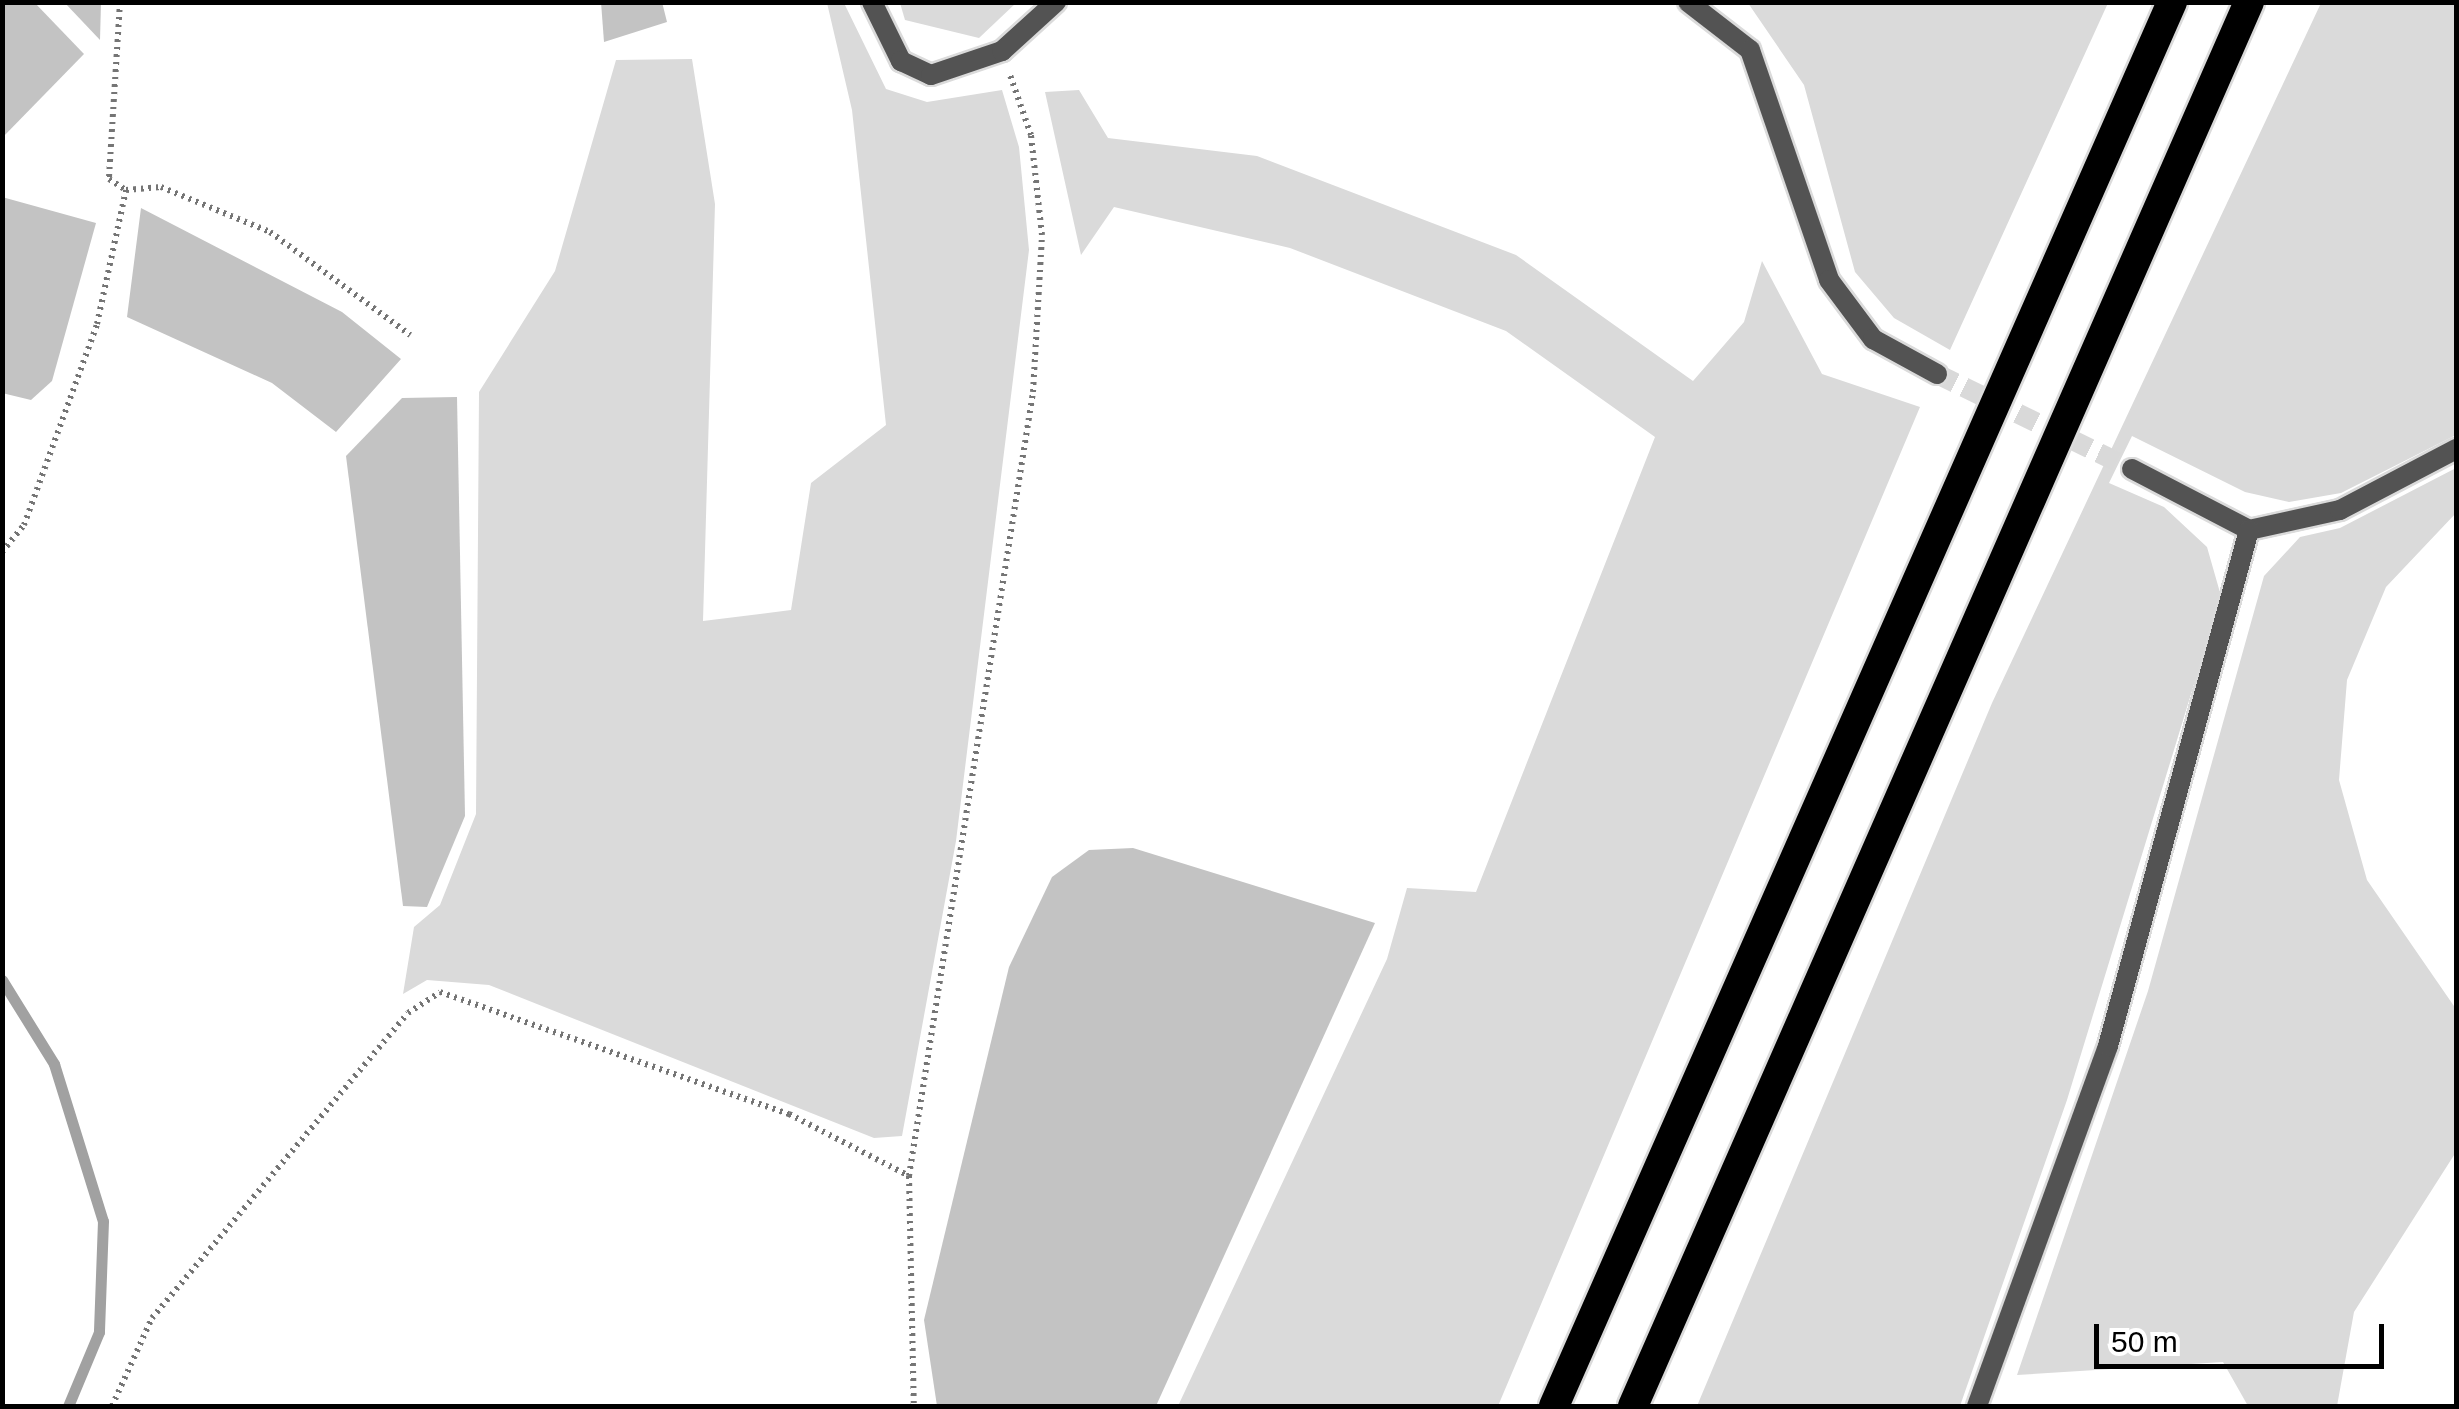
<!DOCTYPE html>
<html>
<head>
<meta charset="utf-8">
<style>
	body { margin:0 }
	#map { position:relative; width:2459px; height:1409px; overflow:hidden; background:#fff; font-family:Helvetica,sans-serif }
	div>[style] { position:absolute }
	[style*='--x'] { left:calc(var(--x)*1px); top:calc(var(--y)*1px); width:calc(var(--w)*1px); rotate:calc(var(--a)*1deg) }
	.green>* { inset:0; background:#dadada }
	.stream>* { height:11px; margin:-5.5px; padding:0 5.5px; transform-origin:5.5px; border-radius:5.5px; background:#a1a1a1 }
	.building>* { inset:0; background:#c3c3c3 }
	.minor-tunnel>* { height:20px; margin-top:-10px; transform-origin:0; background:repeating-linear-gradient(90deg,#d9d9d9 0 20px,transparent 0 30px) }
	.path>* { height:6px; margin-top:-3px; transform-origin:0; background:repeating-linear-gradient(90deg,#757575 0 2.5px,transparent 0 7.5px) }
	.roads { filter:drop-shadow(2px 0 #dbdbdb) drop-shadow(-2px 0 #dbdbdb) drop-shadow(0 2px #dbdbdb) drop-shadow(0 -2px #dbdbdb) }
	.minor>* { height:20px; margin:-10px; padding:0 10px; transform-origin:10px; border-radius:10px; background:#535353 }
	.motorway>* { height:30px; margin:-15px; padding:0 15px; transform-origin:15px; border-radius:15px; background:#000 }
	span { translate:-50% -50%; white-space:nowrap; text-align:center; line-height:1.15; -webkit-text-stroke:9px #fff; paint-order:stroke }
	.frame { position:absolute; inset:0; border:5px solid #000; pointer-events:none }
	.scale { position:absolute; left:2094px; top:1324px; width:290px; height:45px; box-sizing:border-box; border:5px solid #000; border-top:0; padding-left:12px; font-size:30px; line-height:35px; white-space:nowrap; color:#000; -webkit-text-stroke:8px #fff; paint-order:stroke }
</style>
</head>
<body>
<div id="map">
	<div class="green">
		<div style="clip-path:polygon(827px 3px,844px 3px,886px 89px,927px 102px,1002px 90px,1019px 147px,1029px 250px,956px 841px,902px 1136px,874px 1138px,489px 985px,427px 980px,403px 994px,414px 927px,440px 905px,476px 814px,479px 392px,555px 271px,616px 60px,692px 59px,715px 204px,703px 621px,791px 610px,811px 483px,886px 425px,852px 110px)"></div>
		<div style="clip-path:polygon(900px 3px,900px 2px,1016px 3px,979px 38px,905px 20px)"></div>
		<div style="clip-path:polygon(1748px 3px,2108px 3px,1950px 350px,1894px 318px,1855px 272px,1804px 85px)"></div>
		<div style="clip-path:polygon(2321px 3px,2456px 3px,2456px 435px,2341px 493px,2289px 502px,2245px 492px,2132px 436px,2109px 483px,2164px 507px,2207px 547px,2221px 596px,2067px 1100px,1960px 1406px,1697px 1406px,1992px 703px)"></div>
		<div style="clip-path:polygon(1079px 90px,1108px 138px,1257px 156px,1516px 255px,1693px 381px,1744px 322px,1762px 261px,1822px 374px,1920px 407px,1498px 1406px,1178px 1406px,1387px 959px,1407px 888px,1476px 892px,1655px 437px,1506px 331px,1290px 248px,1114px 207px,1081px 255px,1045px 92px)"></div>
		<div style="clip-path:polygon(2456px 468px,2456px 513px,2386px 587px,2347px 680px,2339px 780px,2367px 880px,2456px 1009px,2456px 1152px,2354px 1312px,2337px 1406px,2248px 1406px,2223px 1362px,2017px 1375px,2148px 991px,2264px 576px,2300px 537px,2340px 528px)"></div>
	</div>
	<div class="stream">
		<div style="--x:2;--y:980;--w:99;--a:58.2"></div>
		<div style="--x:54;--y:1064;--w:164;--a:72.7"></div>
		<div style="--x:103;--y:1221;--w:111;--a:92.1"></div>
		<div style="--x:99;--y:1332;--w:80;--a:112.7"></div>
	</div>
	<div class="building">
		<div style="clip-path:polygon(2px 2px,34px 2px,84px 54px,2px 138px)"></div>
		<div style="clip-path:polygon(64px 2px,101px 2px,100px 40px)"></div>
		<div style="clip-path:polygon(601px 2px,662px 2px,667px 22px,604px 42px)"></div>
		<div style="clip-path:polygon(2px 197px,96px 223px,52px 381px,31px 400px,2px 393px)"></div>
		<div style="clip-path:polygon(141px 208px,342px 312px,401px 359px,336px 432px,272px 383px,127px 317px)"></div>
		<div style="clip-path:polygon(457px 397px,465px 816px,427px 907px,403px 906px,346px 456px,402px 398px)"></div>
		<div style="clip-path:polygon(1133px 848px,1375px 923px,1156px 1406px,937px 1406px,924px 1320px,1009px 967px,1052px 877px,1089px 850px)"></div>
	</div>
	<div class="minor-tunnel">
		<div style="--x:1937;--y:374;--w:217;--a:26"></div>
	</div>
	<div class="path">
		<div style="--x:120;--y:2;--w:177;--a:93.6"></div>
		<div style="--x:109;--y:179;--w:20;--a:33"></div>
		<div style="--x:126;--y:190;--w:35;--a:-5"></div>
		<div style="--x:161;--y:187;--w:118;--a:22.4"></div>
		<div style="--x:270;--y:232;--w:174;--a:36.3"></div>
		<div style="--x:2;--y:552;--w:35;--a:-51"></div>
		<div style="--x:24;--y:525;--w:214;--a:-70"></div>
		<div style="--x:97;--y:324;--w:137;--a:-77.8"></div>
		<div style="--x:909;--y:1176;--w:230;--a:88.8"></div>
		<div style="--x:112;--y:1406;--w:97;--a:-65.6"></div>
		<div style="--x:152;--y:1318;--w:398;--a:-50"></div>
		<div style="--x:408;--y:1013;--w:38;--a:-33"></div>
		<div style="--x:440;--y:992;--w:370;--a:19.3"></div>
		<div style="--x:789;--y:1114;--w:135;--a:27.3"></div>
		<div style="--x:909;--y:1176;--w:794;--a:-81.01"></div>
		<div style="--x:1033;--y:392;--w:157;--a:-86.7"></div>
		<div style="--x:1042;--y:235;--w:101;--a:-96.3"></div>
		<div style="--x:1031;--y:135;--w:64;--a:-109.3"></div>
	</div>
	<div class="roads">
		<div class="minor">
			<div style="--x:872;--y:2;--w:66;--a:63.8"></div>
			<div style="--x:901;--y:61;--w:33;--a:25"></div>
			<div style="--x:931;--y:75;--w:75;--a:-18.7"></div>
			<div style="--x:1002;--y:51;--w:73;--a:-42.2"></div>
			<div style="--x:1688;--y:2;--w:78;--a:37.7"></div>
			<div style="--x:1750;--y:50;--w:243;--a:71"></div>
			<div style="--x:1829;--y:280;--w:74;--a:53.3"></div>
			<div style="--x:1873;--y:339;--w:73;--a:28.7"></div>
			<div style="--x:2132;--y:469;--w:132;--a:27.5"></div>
			<div style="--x:2249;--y:530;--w:93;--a:-12.4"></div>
			<div style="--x:2340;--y:510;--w:131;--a:-27.7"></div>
			<div style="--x:1977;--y:1406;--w:383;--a:-70"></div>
			<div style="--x:2108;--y:1046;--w:535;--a:-74.72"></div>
		</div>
		<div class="motorway">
			<div style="--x:1554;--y:1406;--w:1534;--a:-66.24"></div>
			<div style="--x:1633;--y:1406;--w:1533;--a:-66.31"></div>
		</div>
	</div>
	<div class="frame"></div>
	<div class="scale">50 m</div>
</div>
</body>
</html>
